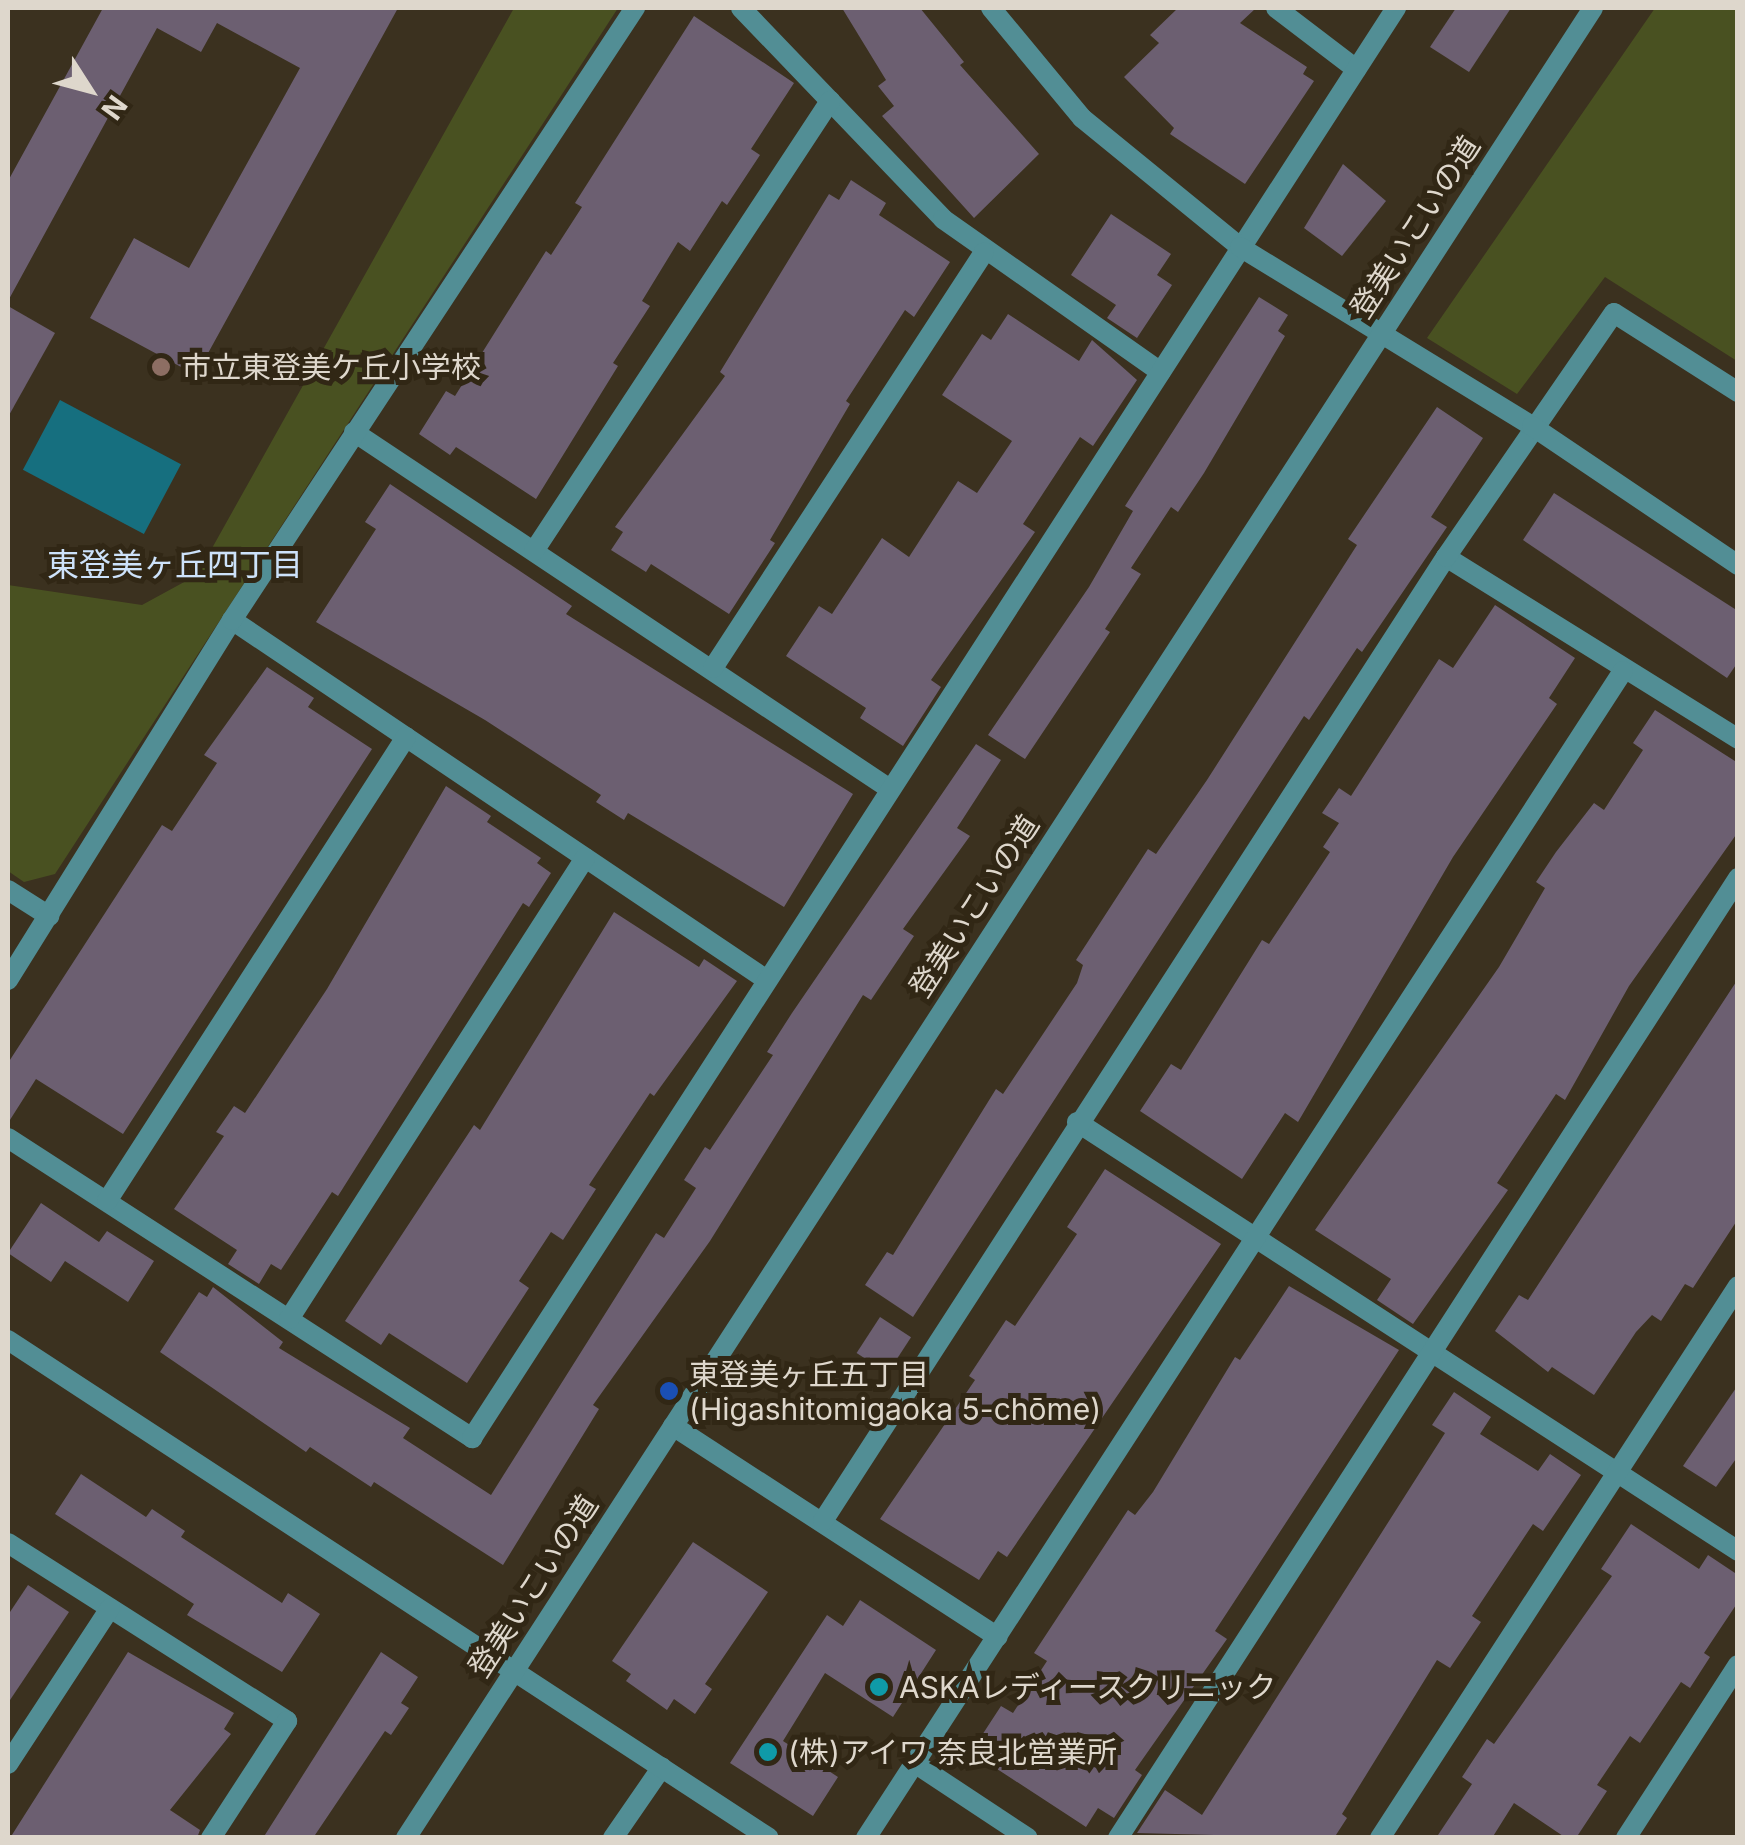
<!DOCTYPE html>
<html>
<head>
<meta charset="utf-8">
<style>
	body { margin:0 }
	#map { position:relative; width:1745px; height:1845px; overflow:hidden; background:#3b311f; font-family:Inter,"Noto Sans JP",sans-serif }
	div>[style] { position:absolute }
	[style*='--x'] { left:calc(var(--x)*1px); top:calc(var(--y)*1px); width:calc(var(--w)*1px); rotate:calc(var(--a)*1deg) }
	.green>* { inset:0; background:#495121 }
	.water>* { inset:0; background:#166f7f; transform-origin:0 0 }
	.building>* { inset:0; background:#6c5f71; transform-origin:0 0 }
	.minor>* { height:20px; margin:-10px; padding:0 10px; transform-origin:10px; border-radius:10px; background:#528e95 }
	.tertiary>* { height:20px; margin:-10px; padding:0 10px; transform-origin:10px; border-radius:10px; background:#528e95 }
	.dots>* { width:28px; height:28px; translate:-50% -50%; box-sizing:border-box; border:5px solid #312715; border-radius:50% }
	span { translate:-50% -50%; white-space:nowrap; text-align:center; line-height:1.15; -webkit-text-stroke:10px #312715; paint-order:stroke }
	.street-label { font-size:30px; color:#ded7cc }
	.poi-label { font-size:30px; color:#ded7cc }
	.left { translate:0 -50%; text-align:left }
	.neighbourhood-label { font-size:32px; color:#cde2fa }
	.frame { position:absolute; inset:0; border:10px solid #ded7cc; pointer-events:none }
	.north { position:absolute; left:40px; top:40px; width:100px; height:100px; -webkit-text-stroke:8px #312715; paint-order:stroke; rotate:126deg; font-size:28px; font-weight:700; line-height:40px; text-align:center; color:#ded7cc }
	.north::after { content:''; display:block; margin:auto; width:35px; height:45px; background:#ded7cc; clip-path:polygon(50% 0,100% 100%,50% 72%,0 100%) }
</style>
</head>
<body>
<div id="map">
	<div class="green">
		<div style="clip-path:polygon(514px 8px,618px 8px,55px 874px,24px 882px,8px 871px,8px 585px,142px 605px,197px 575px)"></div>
		<div style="clip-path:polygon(1655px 8px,1737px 8px,1737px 361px,1605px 277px,1517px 394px,1427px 338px)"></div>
	</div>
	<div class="water">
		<div style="left:60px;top:400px;width:137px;height:79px;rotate:28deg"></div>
	</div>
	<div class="building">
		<div style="clip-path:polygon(103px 8px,398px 8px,196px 375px,90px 318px,134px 238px,189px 268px,300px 68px,217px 23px,201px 52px,157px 28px,8px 301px,8px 181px)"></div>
		<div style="clip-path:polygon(842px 8px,920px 8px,964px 62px,960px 65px,1039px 154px,974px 218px,882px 116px,894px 106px,878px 86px,886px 80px)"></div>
		<div style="clip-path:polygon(1178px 8px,1256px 8px,1240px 23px,1307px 67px,1303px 74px,1314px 81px,1245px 184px,1170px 134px,1174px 128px,1124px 77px,1159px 43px,1150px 35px)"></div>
		<div style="clip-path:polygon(1456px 8px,1511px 8px,1469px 72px,1430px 47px)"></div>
		<div style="clip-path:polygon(694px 16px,794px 83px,751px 149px,760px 155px,727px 205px,722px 201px,690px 251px,678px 242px,642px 301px,650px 306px,613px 363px,618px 366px,536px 499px,456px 447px,450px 455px,419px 434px,446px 391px,455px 396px,546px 251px,551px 255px,582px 207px,575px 203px)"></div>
		<div style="clip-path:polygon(1343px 164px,1386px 201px,1342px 256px,1304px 228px)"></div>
		<div style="clip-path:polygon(851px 180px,886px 203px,879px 215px,950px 262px,914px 317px,905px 310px,846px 401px,850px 404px,770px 540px,775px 543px,729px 614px,651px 564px,646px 572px,611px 550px,623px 532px,615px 527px,725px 376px,720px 372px,829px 194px,839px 200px)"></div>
		<div style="clip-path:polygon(1111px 214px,1171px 254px,1157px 275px,1172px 285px,1137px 338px,1107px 318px,1116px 305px,1071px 275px)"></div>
		<div style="clip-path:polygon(1259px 297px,1288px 315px,1278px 331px,1285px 336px,1204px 473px,1178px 512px,1171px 507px,1131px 568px,1141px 574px,1105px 629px,1110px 632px,1025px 759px,988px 735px,1089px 587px,1133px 511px,1125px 506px)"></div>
		<div style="clip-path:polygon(8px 306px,55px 333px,8px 417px)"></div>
		<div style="clip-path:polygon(1008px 314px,1079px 361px,1092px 340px,1137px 380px,1093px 446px,1080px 437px,1023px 524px,1035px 532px,931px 680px,941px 687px,903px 746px,860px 718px,866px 708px,786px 656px,819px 606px,832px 614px,882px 538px,909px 557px,958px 481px,977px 493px,1012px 441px,942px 395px,982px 334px,991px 340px)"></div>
		<div style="clip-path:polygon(1437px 407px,1483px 438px,1431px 517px,1447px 527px,1362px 652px,1357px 648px,1309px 720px,1304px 716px,913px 1317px,865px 1285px,887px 1252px,893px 1255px,996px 1089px,1003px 1094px,1077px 983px,1083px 965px,1076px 960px,1148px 849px,1156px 854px,1207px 780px,1357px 545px,1348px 539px)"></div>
		<div style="clip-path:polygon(390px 484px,572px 606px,566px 614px,853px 794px,784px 907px,628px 813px,624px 820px,596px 802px,601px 795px,485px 720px,316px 622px,376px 529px,365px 522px)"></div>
		<div style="clip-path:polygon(1554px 493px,1738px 611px,1738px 662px,1727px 678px,1523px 540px)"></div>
		<div style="clip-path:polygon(1495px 605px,1575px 658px,1549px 698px,1557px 704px,1453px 857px,1298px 1122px,1285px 1113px,1242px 1179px,1140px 1111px,1171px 1064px,1181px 1070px,1262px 940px,1269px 944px,1330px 852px,1323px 847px,1339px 823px,1322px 813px,1339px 788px,1351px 796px,1439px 659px,1453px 668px)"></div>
		<div style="clip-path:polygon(267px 667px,314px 698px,308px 707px,372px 749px,123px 1134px,36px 1079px,8px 1123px,8px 1063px,162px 825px,172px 831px,217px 763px,204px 755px)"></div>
		<div style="clip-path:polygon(1655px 710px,1738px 763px,1738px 832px,1629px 986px,1565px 1100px,1556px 1094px,1497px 1183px,1508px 1190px,1413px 1324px,1377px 1300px,1391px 1279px,1315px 1230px,1499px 967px,1545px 888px,1536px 882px,1556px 852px,1594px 803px,1604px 810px,1643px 750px,1633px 743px)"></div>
		<div style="clip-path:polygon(976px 744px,1001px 760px,957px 828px,970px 836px,903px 929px,914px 936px,871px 1000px,863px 995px,710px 1241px,593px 1405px,599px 1409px,503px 1565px,374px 1482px,371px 1487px,310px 1447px,306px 1452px,160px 1352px,199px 1292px,207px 1297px,213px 1287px,283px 1342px,279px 1348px,410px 1428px,403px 1438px,491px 1495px,656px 1233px,664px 1238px,696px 1188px,684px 1180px,705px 1147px,710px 1150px,773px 1055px,767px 1052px,792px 1013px)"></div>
		<div style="clip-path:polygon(446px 786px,491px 816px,487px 822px,541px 858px,537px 863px,551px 873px,529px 907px,523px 903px,338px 1196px,332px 1192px,281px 1270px,271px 1264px,259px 1284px,228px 1264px,237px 1250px,174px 1209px,224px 1136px,216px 1132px,234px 1106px,245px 1113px,327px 989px)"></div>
		<div style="clip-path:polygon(614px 912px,699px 967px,704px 959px,737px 981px,654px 1096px,650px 1093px,589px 1185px,596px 1189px,563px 1240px,551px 1232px,519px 1281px,529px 1288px,467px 1383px,389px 1333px,381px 1345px,345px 1321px,474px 1125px,480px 1130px)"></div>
		<div style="clip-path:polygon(1738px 979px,1738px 1219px,1693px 1288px,1685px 1284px,1661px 1321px,1652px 1315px,1636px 1332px,1594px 1395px,1552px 1367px,1548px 1372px,1495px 1331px,1519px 1295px,1528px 1300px)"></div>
		<div style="clip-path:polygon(1105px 1169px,1221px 1244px,1007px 1557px,998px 1551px,979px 1580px,880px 1519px,975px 1380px,969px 1376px,1006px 1320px,1015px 1326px,1077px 1234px,1067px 1227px)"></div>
		<div style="clip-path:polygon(41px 1203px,99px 1242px,107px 1231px,154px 1261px,128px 1302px,65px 1261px,51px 1282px,8px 1253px)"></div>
		<div style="clip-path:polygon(1289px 1286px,1399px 1350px,1215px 1631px,1227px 1639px,1135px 1770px,1142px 1775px,1114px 1818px,1098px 1808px,1086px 1827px,971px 1752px,1001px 1706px,1013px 1713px,1047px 1661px,1034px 1653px,1128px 1510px,1135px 1515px,1153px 1492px,1235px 1357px,1240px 1360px)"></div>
		<div style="left:880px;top:1317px;width:37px;height:43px;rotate:33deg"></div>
		<div style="clip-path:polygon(1738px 1385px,1738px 1456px,1716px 1487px,1683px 1466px)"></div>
		<div style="clip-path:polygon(1454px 1392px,1491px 1417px,1480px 1434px,1538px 1471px,1550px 1454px,1581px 1475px,1543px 1531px,1533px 1524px,1472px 1616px,1481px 1622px,1450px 1668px,1437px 1660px,1342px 1814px,1347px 1818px,1334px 1838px,1137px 1833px,1165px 1790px,1202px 1815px,1445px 1433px,1432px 1425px)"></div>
		<div style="clip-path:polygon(81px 1474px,146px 1517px,152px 1509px,185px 1531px,181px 1537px,282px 1603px,288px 1593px,320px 1614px,282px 1672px,187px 1615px,194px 1604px,55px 1514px)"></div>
		<div style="clip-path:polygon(1631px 1524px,1699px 1569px,1708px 1555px,1738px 1575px,1738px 1602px,1704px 1653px,1710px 1657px,1690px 1688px,1681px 1682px,1640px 1743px,1630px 1736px,1597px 1785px,1607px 1791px,1576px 1838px,1566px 1838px,1514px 1803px,1492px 1838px,1436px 1838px,1472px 1784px,1462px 1777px,1487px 1739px,1494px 1744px,1612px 1576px,1601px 1569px)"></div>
		<div style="clip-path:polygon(693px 1542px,768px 1592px,705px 1684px,712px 1689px,695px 1714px,674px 1699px,667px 1710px,626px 1681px,631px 1674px,612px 1661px)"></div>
		<div style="clip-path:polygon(28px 1585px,69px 1612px,8px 1703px,8px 1615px)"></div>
		<div style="clip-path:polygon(860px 1600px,936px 1650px,893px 1717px,825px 1673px,783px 1741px,838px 1777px,813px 1816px,730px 1763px,827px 1615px,843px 1626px)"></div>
		<div style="clip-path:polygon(128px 1652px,234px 1713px,224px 1729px,231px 1734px,170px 1810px,200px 1830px,197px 1838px,10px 1838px)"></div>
		<div style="clip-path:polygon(381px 1652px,418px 1677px,401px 1703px,409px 1708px,391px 1735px,385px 1731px,313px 1838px,263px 1838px)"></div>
	</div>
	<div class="minor">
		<div style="--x:741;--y:8;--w:292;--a:46.2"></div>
		<div style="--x:943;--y:219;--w:266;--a:35.1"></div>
		<div style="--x:1276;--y:8;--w:101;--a:37.3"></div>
		<div style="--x:354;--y:432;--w:644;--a:33.67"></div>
		<div style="--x:534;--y:551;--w:539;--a:-56.66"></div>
		<div style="--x:1446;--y:557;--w:344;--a:31.9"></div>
		<div style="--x:232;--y:620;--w:641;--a:33.94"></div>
		<div style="--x:713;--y:668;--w:496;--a:-56.9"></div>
		<div style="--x:8;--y:890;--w:49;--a:32.4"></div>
		<div style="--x:8;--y:980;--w:424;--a:-58.1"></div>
		<div style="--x:232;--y:620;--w:733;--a:-56.64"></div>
		<div style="--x:1077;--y:1122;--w:788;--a:32.98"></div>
		<div style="--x:8;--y:1138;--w:553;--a:32.88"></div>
		<div style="--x:472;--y:1438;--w:1703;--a:-57.13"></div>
		<div style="--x:107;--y:1201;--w:552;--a:-57.2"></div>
		<div style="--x:289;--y:1319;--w:548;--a:-57.3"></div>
		<div style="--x:673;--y:1426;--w:387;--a:33"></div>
		<div style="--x:823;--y:1521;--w:1148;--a:-57.13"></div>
		<div style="--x:1446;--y:557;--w:296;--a:-55.5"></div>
		<div style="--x:1614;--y:313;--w:147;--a:32.5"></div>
		<div style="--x:8;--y:1543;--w:331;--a:32.5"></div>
		<div style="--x:287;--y:1721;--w:140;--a:123"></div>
		<div style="--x:8;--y:1764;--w:186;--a:-56.8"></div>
		<div style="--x:916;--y:1764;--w:134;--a:33.5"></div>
		<div style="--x:613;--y:1838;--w:86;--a:-55.4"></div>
		<div style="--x:866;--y:1838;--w:1391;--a:-57.03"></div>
		<div style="--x:1118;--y:1838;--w:1143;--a:-57.14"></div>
		<div style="--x:1380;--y:1838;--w:658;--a:-57.03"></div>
		<div style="--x:1626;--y:1838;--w:206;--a:-57.1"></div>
	</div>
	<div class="tertiary">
		<div style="--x:991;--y:8;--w:143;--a:50.4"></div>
		<div style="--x:1082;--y:118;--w:204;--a:39.2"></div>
		<div style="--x:1240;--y:247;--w:342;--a:31.5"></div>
		<div style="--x:1532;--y:426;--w:249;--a:34"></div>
		<div style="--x:8;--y:1340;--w:909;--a:33.2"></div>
		<div style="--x:406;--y:1838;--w:2181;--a:-57.03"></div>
	</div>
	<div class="dots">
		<div style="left:161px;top:367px;background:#8d6e63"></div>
		<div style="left:669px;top:1391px;background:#1a4fb4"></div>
		<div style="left:879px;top:1687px;background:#0f9aa8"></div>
		<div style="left:768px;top:1752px;background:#0f9aa8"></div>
	</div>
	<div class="street-label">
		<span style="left:1415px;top:227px;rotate:-57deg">登美いこいの道</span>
		<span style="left:974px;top:906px;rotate:-57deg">登美いこいの道</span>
		<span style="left:533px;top:1586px;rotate:-57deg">登美いこいの道</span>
	</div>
	<div class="poi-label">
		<span class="left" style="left:181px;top:367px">市立東登美ケ丘小学校</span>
		<span class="left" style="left:689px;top:1391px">東登美ヶ丘五丁目<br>(Higashitomigaoka 5-chōme)</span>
		<span class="left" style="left:899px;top:1687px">ASKAレディースクリニック</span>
		<span class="left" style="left:788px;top:1752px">(株)アイワ 奈良北営業所</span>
	</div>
	<div class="neighbourhood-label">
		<span style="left:175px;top:565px">東登美ヶ丘四丁目</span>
	</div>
	<div class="frame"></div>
	<div class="north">N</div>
</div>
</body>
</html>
